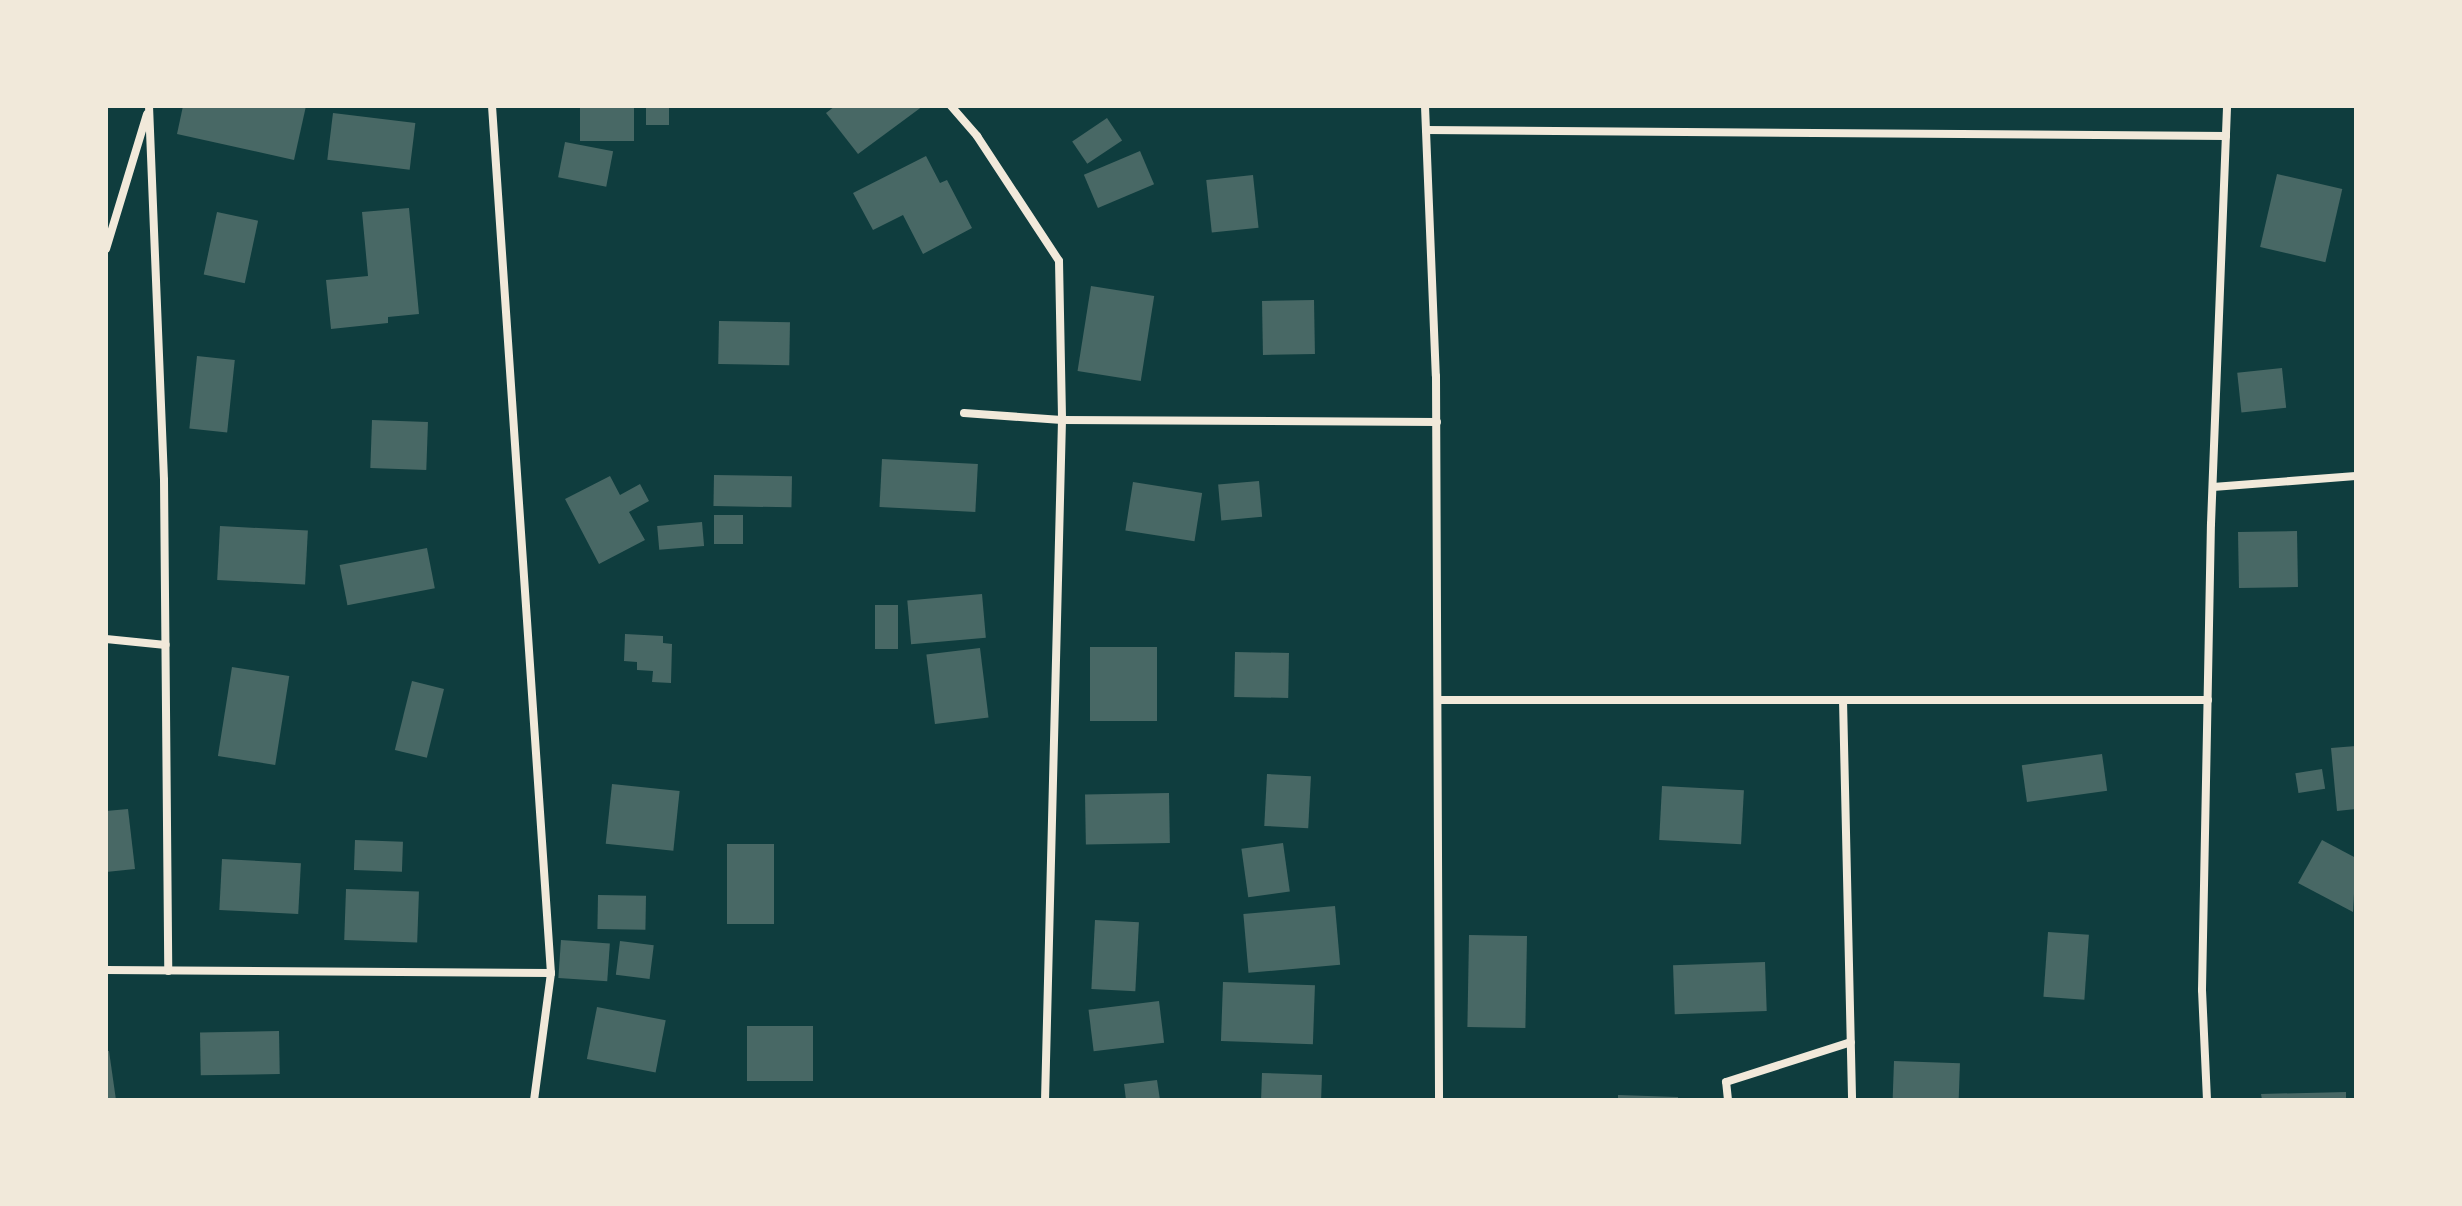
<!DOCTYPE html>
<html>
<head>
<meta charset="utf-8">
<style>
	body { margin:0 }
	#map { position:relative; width:2462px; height:1206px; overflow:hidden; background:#0f3d3e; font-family:Overpass,sans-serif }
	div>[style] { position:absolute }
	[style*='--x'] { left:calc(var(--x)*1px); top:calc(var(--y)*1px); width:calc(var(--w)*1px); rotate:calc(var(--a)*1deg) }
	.building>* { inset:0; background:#486865; transform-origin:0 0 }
	.minor>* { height:8px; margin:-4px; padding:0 4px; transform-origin:4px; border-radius:4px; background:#f1e9da }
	span { translate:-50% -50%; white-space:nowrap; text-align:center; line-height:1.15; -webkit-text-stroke:6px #f1e9da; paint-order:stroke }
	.frame { position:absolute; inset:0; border:108px solid #f1e9da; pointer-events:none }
</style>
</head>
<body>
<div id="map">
	<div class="building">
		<div style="clip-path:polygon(183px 106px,306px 106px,294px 160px,177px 134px)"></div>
		<div style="left:580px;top:106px;width:54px;height:35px"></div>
		<div style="left:646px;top:106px;width:23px;height:19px"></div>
		<div style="clip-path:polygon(835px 106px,923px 106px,858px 154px,826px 113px)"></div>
		<div style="left:333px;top:113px;width:83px;height:47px;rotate:7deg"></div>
		<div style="left:1107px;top:118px;width:27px;height:42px;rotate:56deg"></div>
		<div style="left:565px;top:142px;width:49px;height:36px;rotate:11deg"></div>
		<div style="left:1140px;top:151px;width:36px;height:61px;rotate:67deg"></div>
		<div style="clip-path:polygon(926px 156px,940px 183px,947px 180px,972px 228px,923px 254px,903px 215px,873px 230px,853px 193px)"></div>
		<div style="left:2277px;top:174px;width:67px;height:75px;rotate:13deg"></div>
		<div style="left:1253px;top:175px;width:53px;height:47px;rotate:84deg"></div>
		<div style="clip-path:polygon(409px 208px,419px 314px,388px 317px,388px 323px,331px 329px,326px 280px,368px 276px,362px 212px)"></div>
		<div style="left:217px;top:212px;width:42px;height:64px;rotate:12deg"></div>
		<div style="left:1091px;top:286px;width:64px;height:86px;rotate:9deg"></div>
		<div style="left:1314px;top:300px;width:54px;height:52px;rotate:89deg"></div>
		<div style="left:719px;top:321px;width:71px;height:43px;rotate:1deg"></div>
		<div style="left:197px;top:356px;width:38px;height:73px;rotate:6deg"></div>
		<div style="left:2282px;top:368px;width:40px;height:45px;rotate:84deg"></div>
		<div style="left:372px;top:420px;width:56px;height:48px;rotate:2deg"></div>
		<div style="left:882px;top:459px;width:96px;height:48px;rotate:3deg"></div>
		<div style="left:714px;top:475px;width:78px;height:31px;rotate:1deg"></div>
		<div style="clip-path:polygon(610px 476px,620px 495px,640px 484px,649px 501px,629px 512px,645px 540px,599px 564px,565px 499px)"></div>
		<div style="left:1259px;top:481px;width:36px;height:41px;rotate:85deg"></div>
		<div style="left:1133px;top:482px;width:70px;height:49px;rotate:9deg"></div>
		<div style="left:714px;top:515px;width:29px;height:29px"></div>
		<div style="left:702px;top:522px;width:24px;height:45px;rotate:85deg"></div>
		<div style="left:220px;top:526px;width:88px;height:54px;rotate:3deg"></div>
		<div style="left:2297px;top:531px;width:56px;height:59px;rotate:89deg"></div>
		<div style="left:427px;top:548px;width:41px;height:89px;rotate:79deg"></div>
		<div style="left:982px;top:594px;width:44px;height:75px;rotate:85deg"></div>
		<div style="left:875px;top:605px;width:23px;height:44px"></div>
		<div style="clip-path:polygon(625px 634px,663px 636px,663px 643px,672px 644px,671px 683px,652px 682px,653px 671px,637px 670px,637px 662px,624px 661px)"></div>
		<div style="left:1090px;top:647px;width:67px;height:74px"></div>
		<div style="left:980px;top:648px;width:70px;height:54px;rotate:83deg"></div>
		<div style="left:1235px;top:652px;width:54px;height:45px;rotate:1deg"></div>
		<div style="left:232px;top:667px;width:58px;height:90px;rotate:9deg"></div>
		<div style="left:412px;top:681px;width:33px;height:71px;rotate:14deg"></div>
		<div style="clip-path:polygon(2356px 746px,2356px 809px,2337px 811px,2331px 748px)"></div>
		<div style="left:2102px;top:754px;width:37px;height:81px;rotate:82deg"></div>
		<div style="left:2322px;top:769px;width:20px;height:27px;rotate:81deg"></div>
		<div style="left:1267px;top:774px;width:44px;height:52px;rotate:3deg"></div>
		<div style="left:612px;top:784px;width:68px;height:60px;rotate:6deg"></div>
		<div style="left:1662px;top:786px;width:82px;height:54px;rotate:3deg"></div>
		<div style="left:1169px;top:793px;width:50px;height:84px;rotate:89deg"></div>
		<div style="clip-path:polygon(128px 809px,135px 869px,106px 872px,106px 811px)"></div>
		<div style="left:355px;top:840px;width:48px;height:30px;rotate:2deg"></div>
		<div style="clip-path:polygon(2322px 840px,2356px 858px,2353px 912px,2298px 883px)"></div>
		<div style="left:1283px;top:843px;width:49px;height:42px;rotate:82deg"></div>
		<div style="left:727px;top:844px;width:47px;height:80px"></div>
		<div style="left:222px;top:859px;width:79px;height:51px;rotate:3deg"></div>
		<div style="left:346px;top:889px;width:73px;height:51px;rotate:2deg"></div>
		<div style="left:598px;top:895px;width:48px;height:34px;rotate:1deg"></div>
		<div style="left:1335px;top:906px;width:59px;height:92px;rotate:85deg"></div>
		<div style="left:1095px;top:920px;width:44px;height:69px;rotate:3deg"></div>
		<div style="left:2048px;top:932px;width:41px;height:65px;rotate:4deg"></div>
		<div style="left:1469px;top:935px;width:58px;height:92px;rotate:1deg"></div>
		<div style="left:561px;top:940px;width:49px;height:38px;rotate:4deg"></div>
		<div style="left:620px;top:941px;width:34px;height:34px;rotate:7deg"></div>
		<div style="left:1765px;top:962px;width:49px;height:92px;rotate:88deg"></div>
		<div style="left:1223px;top:982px;width:92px;height:59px;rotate:2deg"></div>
		<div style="left:1159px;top:1001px;width:42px;height:71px;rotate:83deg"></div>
		<div style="left:597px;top:1007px;width:70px;height:53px;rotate:11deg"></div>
		<div style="left:747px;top:1026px;width:66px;height:55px"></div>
		<div style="left:279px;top:1031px;width:43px;height:79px;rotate:89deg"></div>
		<div style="clip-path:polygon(106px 1051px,109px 1051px,116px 1100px,106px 1100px)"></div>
		<div style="left:1894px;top:1061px;width:66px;height:39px;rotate:2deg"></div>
		<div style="left:1262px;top:1073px;width:60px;height:27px;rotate:2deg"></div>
		<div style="clip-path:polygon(1157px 1080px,1160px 1100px,1126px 1100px,1124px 1084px)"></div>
		<div style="clip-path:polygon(2346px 1092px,2346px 1100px,2262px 1100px,2261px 1094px)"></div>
		<div style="clip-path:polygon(1618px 1095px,1678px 1097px,1678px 1100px,1618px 1100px)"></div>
	</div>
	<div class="minor">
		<div style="--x:149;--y:106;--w:374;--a:87.7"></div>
		<div style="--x:164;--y:480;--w:491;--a:89.5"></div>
		<div style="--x:492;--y:106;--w:869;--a:86.11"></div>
		<div style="--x:551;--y:973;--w:128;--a:97.6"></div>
		<div style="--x:951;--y:106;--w:40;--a:49"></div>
		<div style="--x:977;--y:136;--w:149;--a:56.7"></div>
		<div style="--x:1059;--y:261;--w:159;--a:88.9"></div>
		<div style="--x:1062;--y:420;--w:680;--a:91.43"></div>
		<div style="--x:1425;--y:106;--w:270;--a:87.7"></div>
		<div style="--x:1436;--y:376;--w:724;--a:89.76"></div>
		<div style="--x:1426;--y:130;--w:800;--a:0.43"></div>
		<div style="--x:106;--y:249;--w:141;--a:-73.1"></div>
		<div style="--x:964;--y:413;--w:98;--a:4.1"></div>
		<div style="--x:1062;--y:420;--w:375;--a:0.3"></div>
		<div style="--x:2213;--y:487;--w:143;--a:-4.4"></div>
		<div style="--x:106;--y:639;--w:60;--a:5.7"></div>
		<div style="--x:1438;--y:700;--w:770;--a:0"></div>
		<div style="--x:1843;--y:700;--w:400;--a:88.7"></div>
		<div style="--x:106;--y:970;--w:445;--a:0.4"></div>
		<div style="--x:1728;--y:1100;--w:18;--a:-96"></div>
		<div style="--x:1726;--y:1082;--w:131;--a:-17.7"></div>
		<div style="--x:2207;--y:1100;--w:110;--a:-92.6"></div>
		<div style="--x:2202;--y:990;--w:466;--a:-88.9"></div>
		<div style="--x:2211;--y:524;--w:418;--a:-87.8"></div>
	</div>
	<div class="frame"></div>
</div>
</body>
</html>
